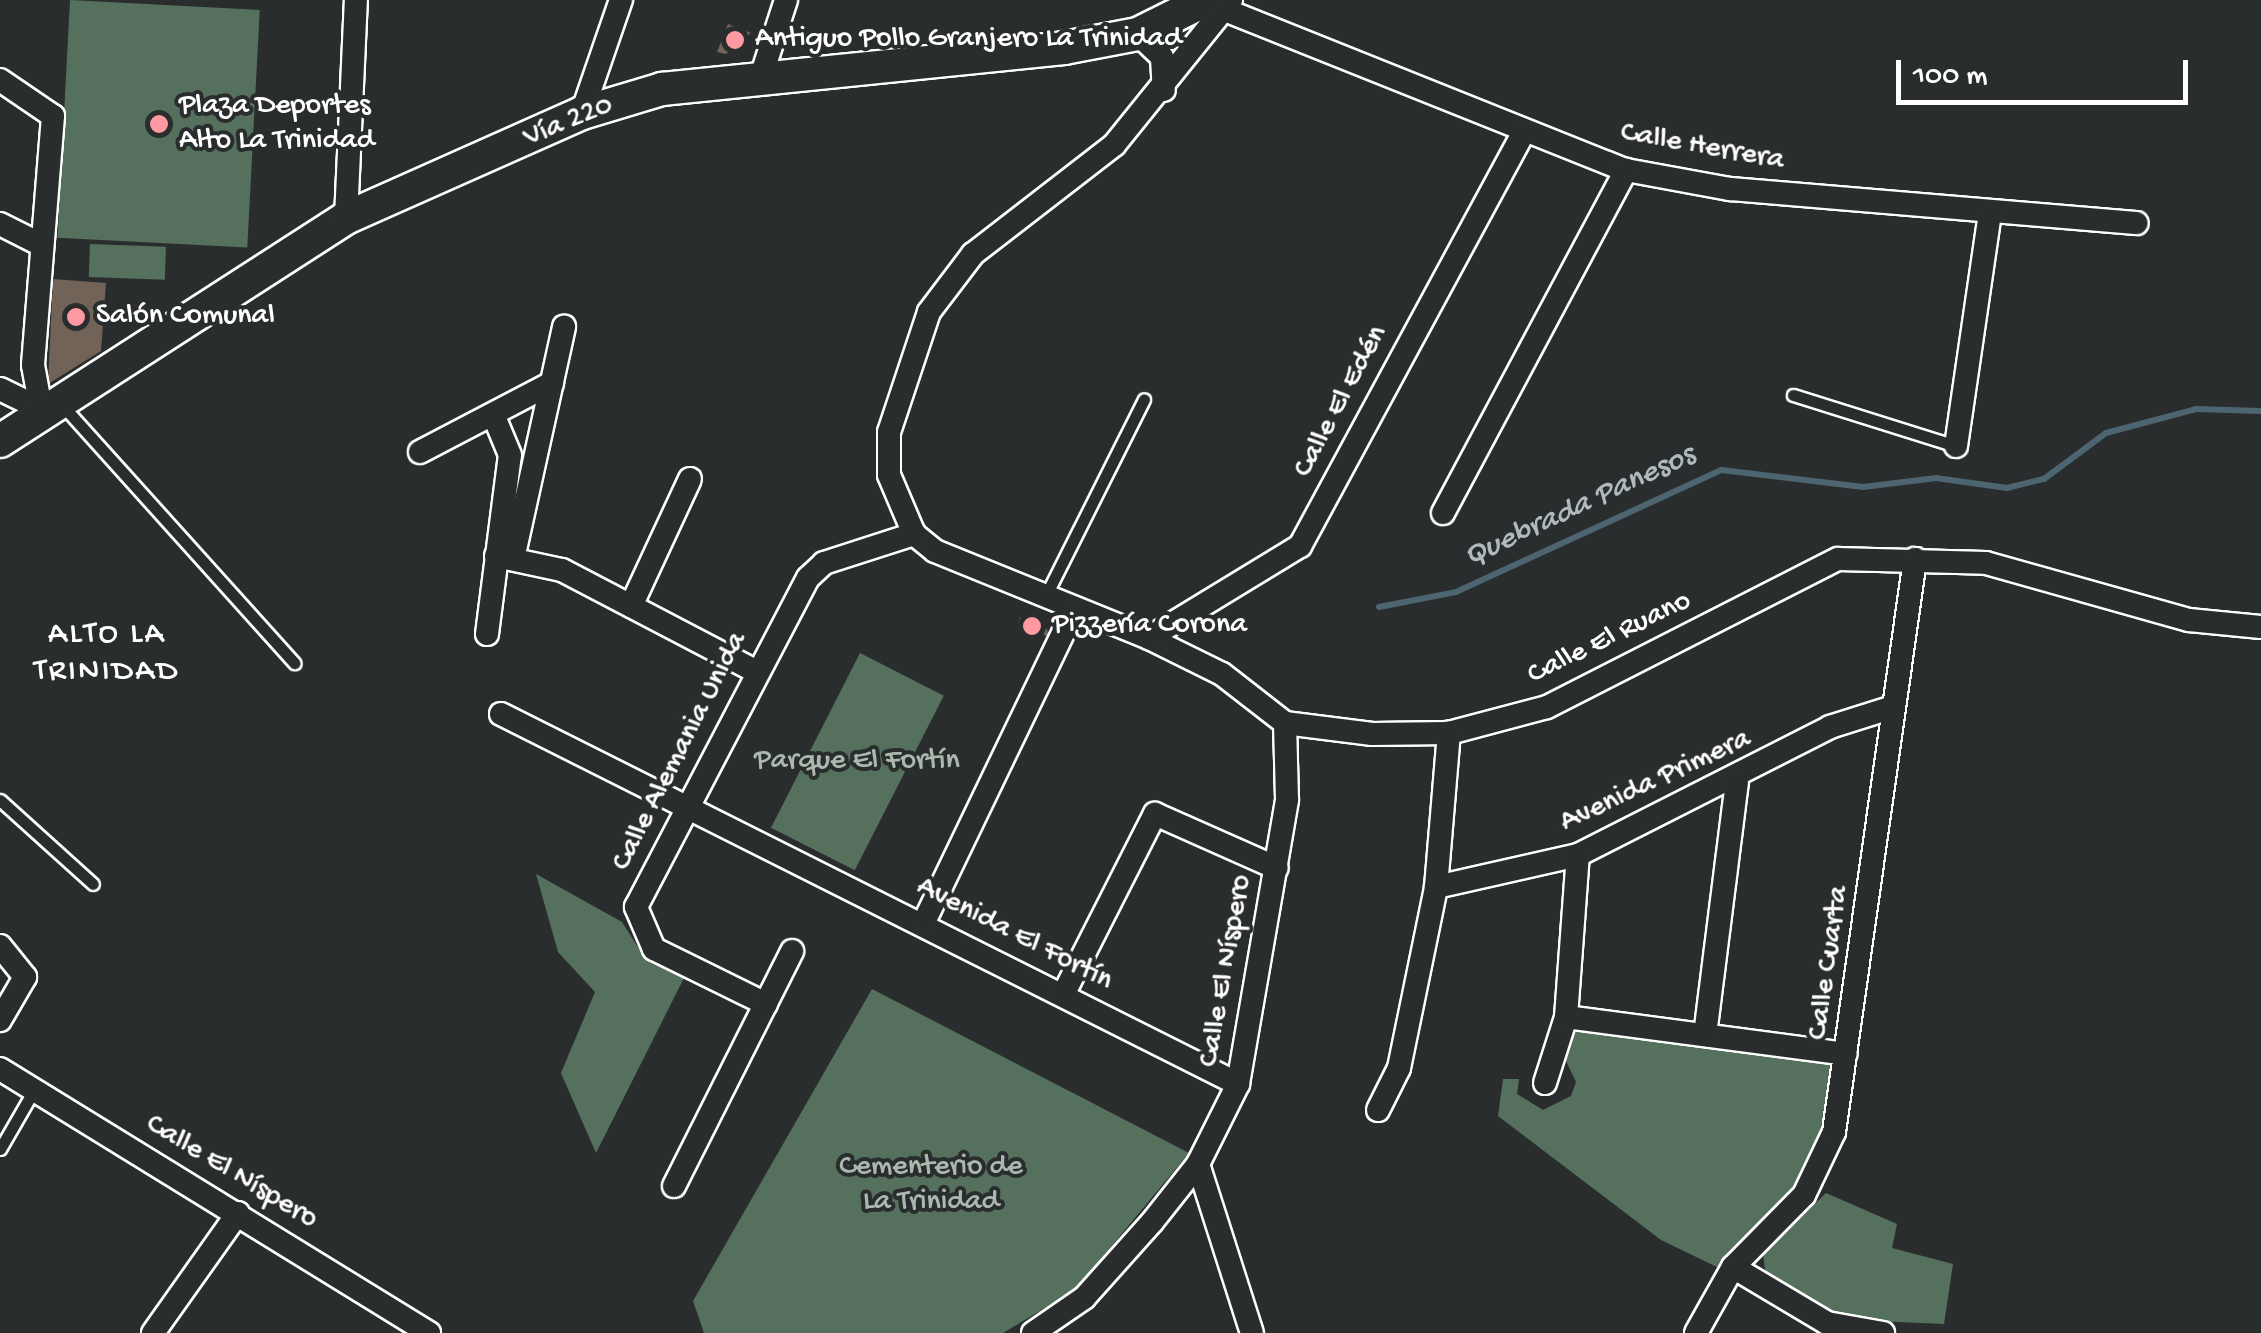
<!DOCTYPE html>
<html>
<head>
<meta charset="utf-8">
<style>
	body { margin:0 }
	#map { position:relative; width:2261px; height:1333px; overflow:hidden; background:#2a2d2e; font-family:"Gochi Hand",sans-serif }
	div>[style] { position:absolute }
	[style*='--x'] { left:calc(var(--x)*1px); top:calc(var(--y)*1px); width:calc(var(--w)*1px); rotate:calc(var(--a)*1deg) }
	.green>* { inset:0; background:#56705e; transform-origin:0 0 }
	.stream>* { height:6px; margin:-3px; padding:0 3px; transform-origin:3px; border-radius:3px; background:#4d6571 }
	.building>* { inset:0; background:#716358 }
	.roads { filter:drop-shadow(2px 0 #fff) drop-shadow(-2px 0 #fff) drop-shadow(0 2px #fff) drop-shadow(0 -2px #fff) }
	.lane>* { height:11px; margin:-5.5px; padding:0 5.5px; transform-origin:5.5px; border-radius:5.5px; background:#2a2d2e }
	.street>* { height:22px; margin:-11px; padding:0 11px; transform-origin:11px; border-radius:11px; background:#2a2d2e }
	.secondary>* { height:32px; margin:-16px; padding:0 16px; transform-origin:16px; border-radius:16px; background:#2a2d2e }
	.dots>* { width:28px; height:28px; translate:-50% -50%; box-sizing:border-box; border:5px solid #2a2d2e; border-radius:50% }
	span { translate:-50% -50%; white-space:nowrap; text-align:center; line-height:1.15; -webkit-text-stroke:8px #2a2d2e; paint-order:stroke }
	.poi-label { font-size:30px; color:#fff }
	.left { translate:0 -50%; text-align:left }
	.street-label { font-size:30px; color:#fff }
	.park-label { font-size:30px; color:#aab8ae }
	.water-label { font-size:32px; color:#afbabf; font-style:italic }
	.neighbourhood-label { font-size:32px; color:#fff; letter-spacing:2.5px }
	.scale { position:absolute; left:1896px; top:60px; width:292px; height:45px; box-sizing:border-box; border:5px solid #fff; border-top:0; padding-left:12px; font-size:30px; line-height:35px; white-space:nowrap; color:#fff; -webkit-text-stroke:8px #2a2d2e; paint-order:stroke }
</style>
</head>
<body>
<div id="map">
	<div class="green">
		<div style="left:70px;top:0;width:190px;height:238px;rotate:3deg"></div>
		<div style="left:90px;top:244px;width:76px;height:33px;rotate:2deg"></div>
		<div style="left:860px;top:653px;width:94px;height:196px;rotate:27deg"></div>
		<div style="clip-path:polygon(536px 874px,622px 922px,643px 955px,684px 978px,596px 1153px,561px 1073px,595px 992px,558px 952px)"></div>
		<div style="clip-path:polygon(872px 989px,1189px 1153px,1075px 1290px,1003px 1333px,704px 1333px,693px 1301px)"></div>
		<div style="clip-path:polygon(1574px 1028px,1837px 1062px,1824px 1137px,1802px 1177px,1717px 1267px,1661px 1240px,1498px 1116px,1503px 1079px,1519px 1079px,1517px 1094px,1543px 1110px,1571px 1096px,1576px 1082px,1565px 1059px)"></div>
		<div style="clip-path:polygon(1826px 1193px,1897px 1224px,1892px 1248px,1953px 1264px,1944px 1324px,1851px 1320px,1766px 1278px,1763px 1253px)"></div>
	</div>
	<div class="stream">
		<div style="--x:1379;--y:607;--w:78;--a:-11"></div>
		<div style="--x:1456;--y:592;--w:292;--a:-24.7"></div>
		<div style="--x:1721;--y:470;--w:143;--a:6.8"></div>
		<div style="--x:1863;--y:487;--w:74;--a:-7"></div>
		<div style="--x:1936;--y:478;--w:72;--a:8"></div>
		<div style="--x:2007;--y:488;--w:38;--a:-14"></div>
		<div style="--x:2044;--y:479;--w:77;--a:-36.6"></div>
		<div style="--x:2106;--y:433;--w:93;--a:-14.9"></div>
		<div style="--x:2196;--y:409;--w:65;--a:1.8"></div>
	</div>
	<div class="building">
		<div style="clip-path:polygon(728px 24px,751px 33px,726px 54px,717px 52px)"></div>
		<div style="clip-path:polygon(53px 279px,106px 283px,101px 351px,48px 384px)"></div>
		<div style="clip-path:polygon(1020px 617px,1047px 629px,1049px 637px,1018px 623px)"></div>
	</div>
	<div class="roads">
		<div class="lane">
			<div style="--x:1793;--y:395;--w:171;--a:17.4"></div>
			<div style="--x:63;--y:406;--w:346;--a:48"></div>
			<div style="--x:1045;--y:597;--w:221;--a:-63.4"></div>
			<div style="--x:0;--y:800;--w:125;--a:42.1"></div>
			<div style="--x:0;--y:1149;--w:68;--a:-60"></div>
		</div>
		<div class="street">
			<div style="--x:1231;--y:0;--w:186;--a:128.9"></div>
			<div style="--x:1114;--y:145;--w:178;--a:142.3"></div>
			<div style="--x:973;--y:254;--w:73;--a:127.2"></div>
			<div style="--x:929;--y:312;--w:126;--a:108.4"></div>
			<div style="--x:889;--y:432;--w:43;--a:90"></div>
			<div style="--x:889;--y:475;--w:64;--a:67"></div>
			<div style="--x:914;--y:534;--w:27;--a:39"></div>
			<div style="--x:935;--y:551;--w:231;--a:22.1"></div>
			<div style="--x:1149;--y:638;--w:81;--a:26.3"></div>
			<div style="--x:1222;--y:674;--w:80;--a:37.9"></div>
			<div style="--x:1285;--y:723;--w:88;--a:7.2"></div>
			<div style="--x:1372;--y:734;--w:77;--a:-0.7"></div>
			<div style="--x:1449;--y:733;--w:101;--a:-14.9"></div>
			<div style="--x:1547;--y:707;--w:326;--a:-27"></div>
			<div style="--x:1838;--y:559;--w:148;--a:1.5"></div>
			<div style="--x:1986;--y:563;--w:211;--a:15.7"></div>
			<div style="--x:2189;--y:620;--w:72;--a:5.6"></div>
			<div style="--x:1225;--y:10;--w:432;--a:21.8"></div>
			<div style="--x:1626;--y:170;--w:106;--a:10.4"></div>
			<div style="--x:1730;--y:189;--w:408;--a:4.8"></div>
			<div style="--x:1138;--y:34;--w:33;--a:44"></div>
			<div style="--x:1162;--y:57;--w:33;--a:87"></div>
			<div style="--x:761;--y:77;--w:81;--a:-72"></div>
			<div style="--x:0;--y:80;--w:64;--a:34.2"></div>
			<div style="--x:53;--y:116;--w:250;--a:94.6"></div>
			<div style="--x:33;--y:365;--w:45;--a:79.7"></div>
			<div style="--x:582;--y:113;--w:120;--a:-71"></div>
			<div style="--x:346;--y:218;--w:218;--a:-87.4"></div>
			<div style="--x:0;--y:224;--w:47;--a:26.6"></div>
			<div style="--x:0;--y:389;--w:46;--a:26"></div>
			<div style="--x:1956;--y:446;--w:235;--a:-81.7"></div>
			<div style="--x:420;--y:452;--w:149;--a:-27.6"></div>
			<div style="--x:1443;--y:513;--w:389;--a:-61.9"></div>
			<div style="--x:496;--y:556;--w:67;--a:12"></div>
			<div style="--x:562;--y:570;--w:218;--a:27.6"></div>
			<div style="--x:513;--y:559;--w:238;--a:-77.6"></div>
			<div style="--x:631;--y:606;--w:140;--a:-65.1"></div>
			<div style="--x:487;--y:634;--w:180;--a:-82.7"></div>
			<div style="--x:510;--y:455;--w:44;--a:-112.5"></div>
			<div style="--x:1149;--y:638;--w:177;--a:-31.4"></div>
			<div style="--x:1300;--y:546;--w:471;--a:-61.6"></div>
			<div style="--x:501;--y:714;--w:825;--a:26.66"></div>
			<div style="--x:1436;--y:887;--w:146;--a:-12.7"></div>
			<div style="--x:1578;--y:855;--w:283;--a:-26.9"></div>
			<div style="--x:1830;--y:727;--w:66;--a:-17.6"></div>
			<div style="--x:924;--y:922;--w:343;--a:-64.3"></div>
			<div style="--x:0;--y:946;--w:40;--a:51"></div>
			<div style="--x:25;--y:977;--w:50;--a:120.2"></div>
			<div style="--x:1064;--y:993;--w:201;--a:-63.1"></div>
			<div style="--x:1155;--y:814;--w:133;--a:23.9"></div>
			<div style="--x:766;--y:1004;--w:125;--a:-153.8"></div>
			<div style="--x:654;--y:949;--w:46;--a:-113.2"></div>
			<div style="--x:636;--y:907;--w:371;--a:-62.4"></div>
			<div style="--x:808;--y:578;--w:22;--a:-43"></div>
			<div style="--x:824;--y:563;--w:95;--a:-17.9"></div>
			<div style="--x:1566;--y:1017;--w:282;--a:7.5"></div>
			<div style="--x:1705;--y:1035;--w:255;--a:-82.8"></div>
			<div style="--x:0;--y:1069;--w:504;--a:31.61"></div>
			<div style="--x:1545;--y:1083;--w:69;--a:-72.3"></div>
			<div style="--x:1566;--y:1017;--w:162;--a:-85.8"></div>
			<div style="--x:1378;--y:1110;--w:47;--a:-63.4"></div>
			<div style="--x:1399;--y:1068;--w:185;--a:-78.4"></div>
			<div style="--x:1436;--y:887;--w:155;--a:-85.2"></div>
			<div style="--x:1198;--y:1164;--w:177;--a:72.3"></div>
			<div style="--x:674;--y:1186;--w:263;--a:-63.3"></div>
			<div style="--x:1733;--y:1267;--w:109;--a:30.8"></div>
			<div style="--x:1827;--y:1323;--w:57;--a:10.1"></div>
			<div style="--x:153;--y:1333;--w:147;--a:-54.7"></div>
			<div style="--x:1033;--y:1333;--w:62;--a:-34.5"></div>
			<div style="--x:1084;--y:1298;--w:102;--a:-48.2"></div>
			<div style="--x:1152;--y:1222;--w:74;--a:-51.6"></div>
			<div style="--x:1198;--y:1164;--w:89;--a:-63.4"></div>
			<div style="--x:1238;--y:1084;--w:289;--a:-80.2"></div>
			<div style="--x:1287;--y:799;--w:76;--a:-91.5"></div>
			<div style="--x:1696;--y:1333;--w:76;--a:-60.7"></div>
			<div style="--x:1733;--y:1267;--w:101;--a:-45.4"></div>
			<div style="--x:1804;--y:1195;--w:70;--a:-64.5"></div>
			<div style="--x:1834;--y:1132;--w:579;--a:-81.95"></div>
		</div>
		<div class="secondary">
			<div style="--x:0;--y:441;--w:412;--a:-32.8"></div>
			<div style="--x:346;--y:218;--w:258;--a:-24"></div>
			<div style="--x:582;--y:113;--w:84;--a:-16.7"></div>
			<div style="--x:662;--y:89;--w:404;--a:-5.8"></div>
			<div style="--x:1064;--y:48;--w:75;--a:-10.7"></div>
			<div style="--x:1138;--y:34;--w:76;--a:-26.6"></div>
		</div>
	</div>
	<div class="dots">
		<div style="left:735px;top:40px;background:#ff9aa2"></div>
		<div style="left:159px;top:124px;background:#ff9aa2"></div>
		<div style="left:76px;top:317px;background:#ff9aa2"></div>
		<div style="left:1032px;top:626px;background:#ff9aa2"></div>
	</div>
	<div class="poi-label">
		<span class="left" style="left:755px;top:40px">Antiguo Pollo Granjero La Trinidad</span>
		<span class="left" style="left:179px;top:124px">Plaza Deportes<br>Alto La Trinidad</span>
		<span class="left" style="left:96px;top:317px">Salón Comunal</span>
		<span class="left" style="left:1052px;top:626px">Pizzería Corona</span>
	</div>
	<div class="street-label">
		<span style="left:569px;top:123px;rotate:-22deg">Vía 220</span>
		<span style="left:1702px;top:148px;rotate:10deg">Calle Herrera</span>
		<span style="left:1342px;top:402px;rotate:-62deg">Calle El Edén</span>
		<span style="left:1610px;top:639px;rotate:-26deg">Calle El Ruano</span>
		<span style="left:681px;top:752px;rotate:-63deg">Calle Alemania Unida</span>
		<span style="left:1656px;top:782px;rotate:-25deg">Avenida Primera</span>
		<span style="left:1014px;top:935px;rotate:27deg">Avenida El Fortín</span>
		<span style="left:1830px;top:963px;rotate:-82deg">Calle Cuarta</span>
		<span style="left:1227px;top:971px;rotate:-80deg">Calle El Níspero</span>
		<span style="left:231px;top:1173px;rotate:31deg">Calle El Níspero</span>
	</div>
	<div class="park-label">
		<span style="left:857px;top:762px">Parque El Fortín</span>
		<span style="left:931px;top:1185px">Cementerio de<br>La Trinidad</span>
	</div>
	<div class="water-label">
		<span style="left:1580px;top:507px;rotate:-25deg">Quebrada Panesos</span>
	</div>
	<div class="neighbourhood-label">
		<span style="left:107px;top:654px">ALTO LA<br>TRINIDAD</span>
	</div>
	<div class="scale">100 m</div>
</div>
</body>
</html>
